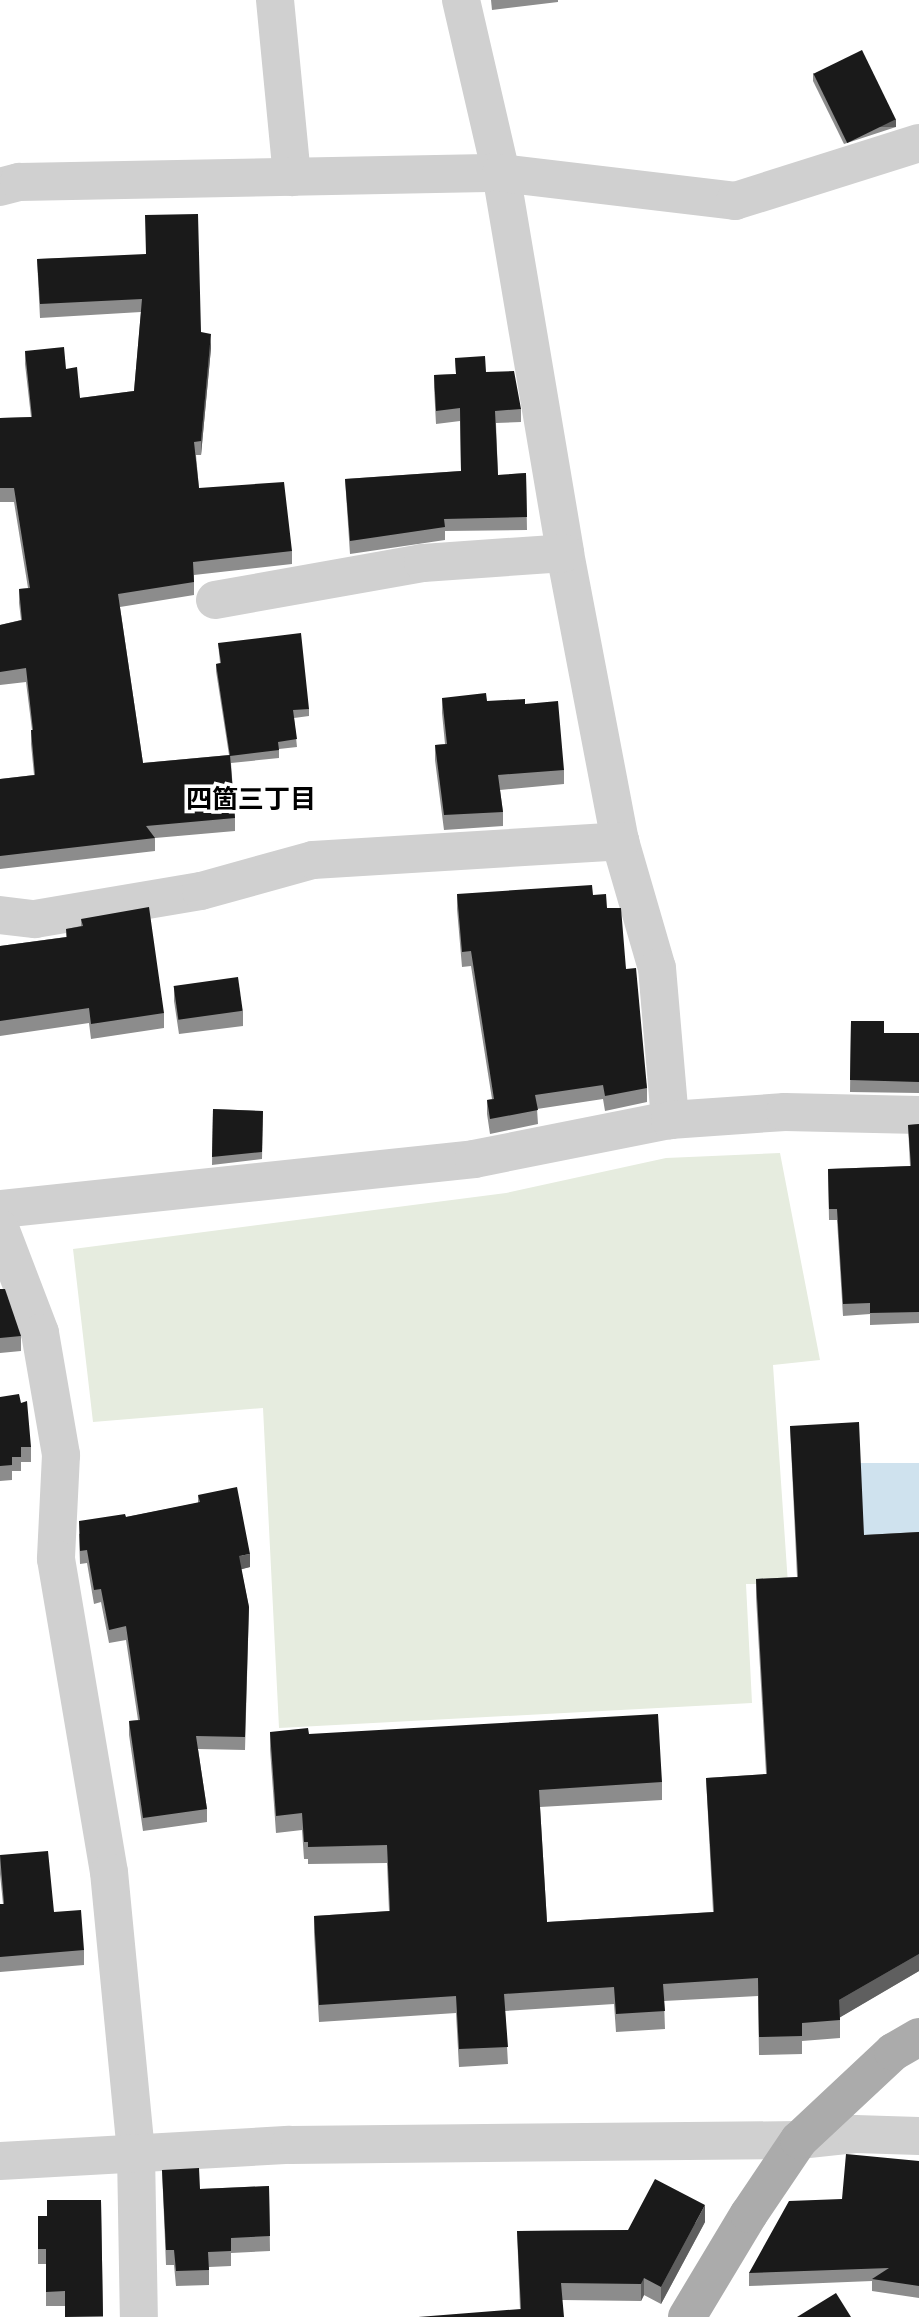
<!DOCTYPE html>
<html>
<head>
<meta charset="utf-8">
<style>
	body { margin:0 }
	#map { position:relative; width:919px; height:2317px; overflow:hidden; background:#fff; font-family:Barlow,"Noto Sans JP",sans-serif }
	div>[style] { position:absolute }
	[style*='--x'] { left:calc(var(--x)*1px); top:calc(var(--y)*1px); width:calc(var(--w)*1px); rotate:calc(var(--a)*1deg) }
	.green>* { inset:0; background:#e6ecdf }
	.water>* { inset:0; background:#cfe2ee; transform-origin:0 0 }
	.minor>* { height:38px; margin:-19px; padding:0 19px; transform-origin:19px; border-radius:19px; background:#d0d0d0 }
	.major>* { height:38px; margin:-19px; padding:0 19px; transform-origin:19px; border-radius:19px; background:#ababab }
	.wall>* { inset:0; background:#8c8c8c }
	.shaded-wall>* { inset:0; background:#5f5f5f; transform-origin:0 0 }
	.building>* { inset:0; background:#1a1a1a; transform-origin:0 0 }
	span { translate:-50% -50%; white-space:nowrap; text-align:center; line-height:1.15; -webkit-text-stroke:7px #fff; paint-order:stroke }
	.neighbourhood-label { font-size:26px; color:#000; font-weight:700 }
</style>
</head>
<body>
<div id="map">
	<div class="green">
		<div style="clip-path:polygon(780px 1153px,820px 1360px,773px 1365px,788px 1584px,746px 1584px,752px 1703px,279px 1728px,263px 1408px,93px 1422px,73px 1249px,506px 1193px,666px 1158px)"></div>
	</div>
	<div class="water">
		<div style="left:919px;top:1463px;width:87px;height:59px;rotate:90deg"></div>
	</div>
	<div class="minor">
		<div style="--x:275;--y:0;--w:178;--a:84.5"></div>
		<div style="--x:461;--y:0;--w:178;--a:77"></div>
		<div style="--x:501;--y:173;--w:385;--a:80.4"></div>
		<div style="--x:565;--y:553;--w:293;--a:79.2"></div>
		<div style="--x:620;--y:841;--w:132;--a:73.8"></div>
		<div style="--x:657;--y:968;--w:153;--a:85.1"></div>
		<div style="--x:0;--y:187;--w:20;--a:-15"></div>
		<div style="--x:19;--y:182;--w:482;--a:-1.1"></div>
		<div style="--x:501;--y:173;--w:236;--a:6.8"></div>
		<div style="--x:735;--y:201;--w:193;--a:-17.5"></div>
		<div style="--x:215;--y:600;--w:211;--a:-10.1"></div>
		<div style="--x:423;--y:563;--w:142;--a:-4"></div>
		<div style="--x:0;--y:915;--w:35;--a:7"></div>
		<div style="--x:35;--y:919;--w:168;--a:-9.6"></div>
		<div style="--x:201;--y:891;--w:116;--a:-15.5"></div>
		<div style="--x:313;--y:860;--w:308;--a:-3.5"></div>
		<div style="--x:0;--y:1209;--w:477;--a:-6"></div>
		<div style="--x:474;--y:1159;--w:200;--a:-11.3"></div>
		<div style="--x:670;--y:1120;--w:115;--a:-4"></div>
		<div style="--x:785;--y:1112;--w:134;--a:1.3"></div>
		<div style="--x:0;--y:1228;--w:112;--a:69.1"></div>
		<div style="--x:40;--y:1333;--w:124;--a:80.2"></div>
		<div style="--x:61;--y:1455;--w:104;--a:92.8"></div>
		<div style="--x:56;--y:1559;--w:317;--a:80.4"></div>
		<div style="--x:109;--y:1872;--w:282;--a:84.5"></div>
		<div style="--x:136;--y:2153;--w:164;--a:89"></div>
		<div style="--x:0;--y:2161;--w:290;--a:-3.2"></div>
		<div style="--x:290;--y:2145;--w:509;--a:-0.56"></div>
		<div style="--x:799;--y:2140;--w:56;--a:-6.1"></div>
		<div style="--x:855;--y:2134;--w:64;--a:1.8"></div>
	</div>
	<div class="major">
		<div style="--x:687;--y:2317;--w:120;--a:-59"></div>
		<div style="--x:749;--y:2214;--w:89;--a:-56"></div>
		<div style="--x:799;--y:2140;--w:129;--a:-43.1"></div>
		<div style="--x:893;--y:2052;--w:30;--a:-30"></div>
	</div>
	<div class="wall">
		<div style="clip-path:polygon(491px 0,558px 0,558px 2px,492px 10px)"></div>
		<div style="clip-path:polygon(813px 73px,896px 127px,844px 144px,813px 81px)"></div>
		<div style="clip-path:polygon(145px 255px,211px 348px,201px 455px,196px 455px,199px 488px,292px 551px,292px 564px,194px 575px,194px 595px,120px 607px,143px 763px,229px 755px,216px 671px,216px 664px,220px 663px,218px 643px,309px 709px,309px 716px,294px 718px,297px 747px,279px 749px,279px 758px,231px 763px,235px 818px,235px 831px,155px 838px,155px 851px,0 869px,0 779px,34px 775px,31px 744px,31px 730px,32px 730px,26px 682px,0 685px,0 625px,21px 620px,19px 603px,19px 589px,28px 588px,14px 502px,0 502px,0 418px,31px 417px,25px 364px,25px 351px,66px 369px,80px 398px,134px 391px,141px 312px,40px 318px,37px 259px)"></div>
		<div style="clip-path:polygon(455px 358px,486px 372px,521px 409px,521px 422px,496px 423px,498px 475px,526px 473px,527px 530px,445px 531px,445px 540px,350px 554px,345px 479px,461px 471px,460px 421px,436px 424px,434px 387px,434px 375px,456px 374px)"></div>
		<div style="clip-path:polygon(442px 698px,525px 704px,564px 770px,564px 784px,500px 790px,503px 812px,503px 826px,444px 830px,435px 760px,435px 745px,445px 744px,442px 713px)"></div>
		<div style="clip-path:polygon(457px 894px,593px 895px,607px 908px,626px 969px,647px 1088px,647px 1102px,605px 1111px,603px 1099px,537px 1109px,538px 1124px,490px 1134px,487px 1114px,487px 1100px,492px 1099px,471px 966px,462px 967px,457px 909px)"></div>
		<div style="clip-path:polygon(81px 919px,164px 1013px,164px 1028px,91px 1039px,89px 1023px,0 1036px,0 946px,66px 937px,66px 929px,81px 926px)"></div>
		<div style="clip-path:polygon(174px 986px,243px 1011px,243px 1026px,179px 1034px,174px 1001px)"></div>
		<div style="clip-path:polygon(851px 1021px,884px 1033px,919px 1033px,919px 1093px,850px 1092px)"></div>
		<div style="clip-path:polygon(213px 1109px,263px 1111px,262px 1159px,212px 1165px)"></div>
		<div style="clip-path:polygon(919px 1124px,919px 1323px,870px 1325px,870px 1314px,843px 1316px,837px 1220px,829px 1220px,828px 1169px,910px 1166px,908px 1125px)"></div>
		<div style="clip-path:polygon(0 1289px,21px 1336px,21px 1351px,0 1353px)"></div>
		<div style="clip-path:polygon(0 1397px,31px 1447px,31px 1462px,21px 1462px,21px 1471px,12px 1471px,12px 1480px,0 1481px)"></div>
		<div style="clip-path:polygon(790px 1426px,864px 1535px,919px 1532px,919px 1971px,840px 2017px,840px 2038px,802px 2041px,802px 2054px,759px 2055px,758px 1996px,664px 2001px,665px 2029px,616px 2032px,614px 2004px,505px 2011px,508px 2064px,459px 2067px,456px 2013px,319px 2022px,314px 1933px,314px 1916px,389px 1911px,387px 1863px,308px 1864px,308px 1859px,304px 1859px,302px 1830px,276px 1833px,270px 1749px,270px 1732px,309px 1734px,662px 1782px,662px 1800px,540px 1807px,547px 1922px,713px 1912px,706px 1778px,766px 1774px,756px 1597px,756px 1579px,797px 1577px)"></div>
		<div style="clip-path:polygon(198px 1495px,250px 1567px,241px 1569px,249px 1607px,245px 1750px,198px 1749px,207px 1809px,207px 1822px,143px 1831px,129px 1735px,129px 1721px,138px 1720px,126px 1640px,109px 1643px,101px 1602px,94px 1604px,87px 1563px,80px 1564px,79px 1534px,126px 1517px,198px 1503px)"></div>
		<div style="clip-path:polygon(0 1855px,54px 1912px,84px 1950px,84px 1965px,0 1972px,0 1904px,3px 1904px,0 1874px)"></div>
		<div style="clip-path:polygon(919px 2161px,919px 2298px,872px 2291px,872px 2281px,749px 2286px,749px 2273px,842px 2199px)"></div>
		<div style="clip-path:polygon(162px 2170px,200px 2189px,269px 2186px,270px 2251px,231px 2253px,231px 2266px,209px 2267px,209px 2285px,176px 2286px,174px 2265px,166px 2265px)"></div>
		<div style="clip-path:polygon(101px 2200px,103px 2317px,65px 2317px,65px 2306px,46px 2306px,46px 2264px,38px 2264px,38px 2216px,47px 2216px)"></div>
		<div style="clip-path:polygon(705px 2222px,661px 2304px,644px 2295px,641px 2301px,562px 2300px,520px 2309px,517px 2231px,628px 2230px)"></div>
	</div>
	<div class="shaded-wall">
		<div style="left:896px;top:119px;width:8px;height:55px;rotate:90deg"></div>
		<div style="clip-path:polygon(211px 334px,211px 348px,201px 455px,201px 441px)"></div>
		<div style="clip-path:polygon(250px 1554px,250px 1567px,239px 1570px,239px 1556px)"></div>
		<div style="clip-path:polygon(919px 1954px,919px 1971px,839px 2018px,839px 2000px)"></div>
		<div style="clip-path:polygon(705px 2205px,705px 2222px,661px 2304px,661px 2287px)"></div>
		<div style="clip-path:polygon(644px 2278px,644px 2295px,641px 2301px,641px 2284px)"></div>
	</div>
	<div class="building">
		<div style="left:862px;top:50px;width:77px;height:54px;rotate:64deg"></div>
		<div style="clip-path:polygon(198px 214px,201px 332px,211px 334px,201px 441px,194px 442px,199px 488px,284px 482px,292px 551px,193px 562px,194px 582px,118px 594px,143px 763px,230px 755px,235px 818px,146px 826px,155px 838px,0 856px,0 779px,35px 775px,31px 730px,33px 730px,26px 668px,0 672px,0 625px,22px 620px,19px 589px,30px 588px,14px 488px,0 488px,0 418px,32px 417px,25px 351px,64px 347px,66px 369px,77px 367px,80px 398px,134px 391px,142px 299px,40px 304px,37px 259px,146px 254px,145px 215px)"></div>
		<div style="clip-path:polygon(485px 356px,486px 372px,514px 371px,521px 409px,495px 411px,498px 475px,526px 473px,527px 517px,444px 519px,445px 527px,350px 541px,345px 479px,461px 471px,460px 408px,436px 411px,434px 375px,456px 374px,455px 358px)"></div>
		<div style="clip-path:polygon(301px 633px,309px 709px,293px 710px,297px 739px,278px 742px,279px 750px,230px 756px,216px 664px,221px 663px,218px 643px)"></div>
		<div style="clip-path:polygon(486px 693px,487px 701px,525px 699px,525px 704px,558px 701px,564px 770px,498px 775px,503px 812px,444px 815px,435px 745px,447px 744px,442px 698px)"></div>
		<div style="clip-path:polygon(592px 885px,593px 895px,606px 894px,607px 908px,621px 908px,626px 969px,636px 968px,647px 1088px,605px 1096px,603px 1085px,535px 1095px,538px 1110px,490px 1119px,487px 1100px,494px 1099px,471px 951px,462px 952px,457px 894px)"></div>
		<div style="clip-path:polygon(149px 907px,164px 1013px,91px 1024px,89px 1008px,0 1021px,0 946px,67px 937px,66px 929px,83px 926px,81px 919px)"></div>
		<div style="left:238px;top:977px;width:34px;height:65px;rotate:82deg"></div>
		<div style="clip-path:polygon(851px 1021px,884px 1021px,884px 1033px,919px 1033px,919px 1082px,850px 1080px)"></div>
		<div style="clip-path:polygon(213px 1109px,263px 1111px,262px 1152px,212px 1157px)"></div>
		<div style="clip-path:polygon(919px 1124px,919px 1312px,870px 1313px,870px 1303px,843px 1304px,837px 1209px,829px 1209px,828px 1169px,911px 1166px,908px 1125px)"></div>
		<div style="clip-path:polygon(0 1289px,5px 1289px,21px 1336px,0 1338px)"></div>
		<div style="clip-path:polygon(19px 1394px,21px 1403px,27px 1401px,31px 1447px,21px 1447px,21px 1457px,12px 1457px,12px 1465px,0 1466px,0 1397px)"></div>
		<div style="clip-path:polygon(859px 1422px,864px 1535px,919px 1532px,919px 1954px,839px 2000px,840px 2020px,802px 2023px,802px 2036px,759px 2037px,758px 1978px,663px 1984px,665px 2011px,616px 2014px,614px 1987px,504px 1994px,508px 2047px,459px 2049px,456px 1996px,319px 2005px,314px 1916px,390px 1911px,387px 1845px,308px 1847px,308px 1842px,304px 1842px,302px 1813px,276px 1816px,270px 1732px,308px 1728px,309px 1734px,658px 1714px,662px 1782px,539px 1790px,547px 1922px,714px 1912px,706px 1778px,767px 1774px,756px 1579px,798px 1577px,790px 1426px)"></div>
		<div style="clip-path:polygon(237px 1487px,250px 1554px,239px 1556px,249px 1607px,245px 1737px,196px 1736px,207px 1809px,143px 1818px,129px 1721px,140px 1720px,126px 1626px,109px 1630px,101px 1589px,94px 1590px,87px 1550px,80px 1551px,79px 1521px,125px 1514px,126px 1517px,200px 1502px,198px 1495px)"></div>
		<div style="clip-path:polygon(48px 1851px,54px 1912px,81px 1910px,84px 1950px,0 1957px,0 1904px,4px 1904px,0 1855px)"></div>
		<div style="clip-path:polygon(846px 2154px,919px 2161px,919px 2286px,872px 2279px,889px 2268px,749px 2273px,789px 2201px,842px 2199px)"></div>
		<div style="clip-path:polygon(199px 2168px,200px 2189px,269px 2186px,270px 2236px,231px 2238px,231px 2251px,208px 2252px,209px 2270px,176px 2271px,174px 2250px,166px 2250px,162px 2170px)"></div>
		<div style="clip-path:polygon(655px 2179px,705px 2205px,661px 2287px,644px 2278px,641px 2284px,561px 2283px,564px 2317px,418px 2317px,521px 2309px,517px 2231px,628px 2230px)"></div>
		<div style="clip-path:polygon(47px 2200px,101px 2200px,103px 2316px,65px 2317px,65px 2291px,46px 2292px,46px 2249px,38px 2249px,38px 2216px,47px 2216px)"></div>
		<div style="clip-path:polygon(836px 2293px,851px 2317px,797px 2317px)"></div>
	</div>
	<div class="neighbourhood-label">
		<span style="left:251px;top:798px">四箇三丁目</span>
	</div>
</div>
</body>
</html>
